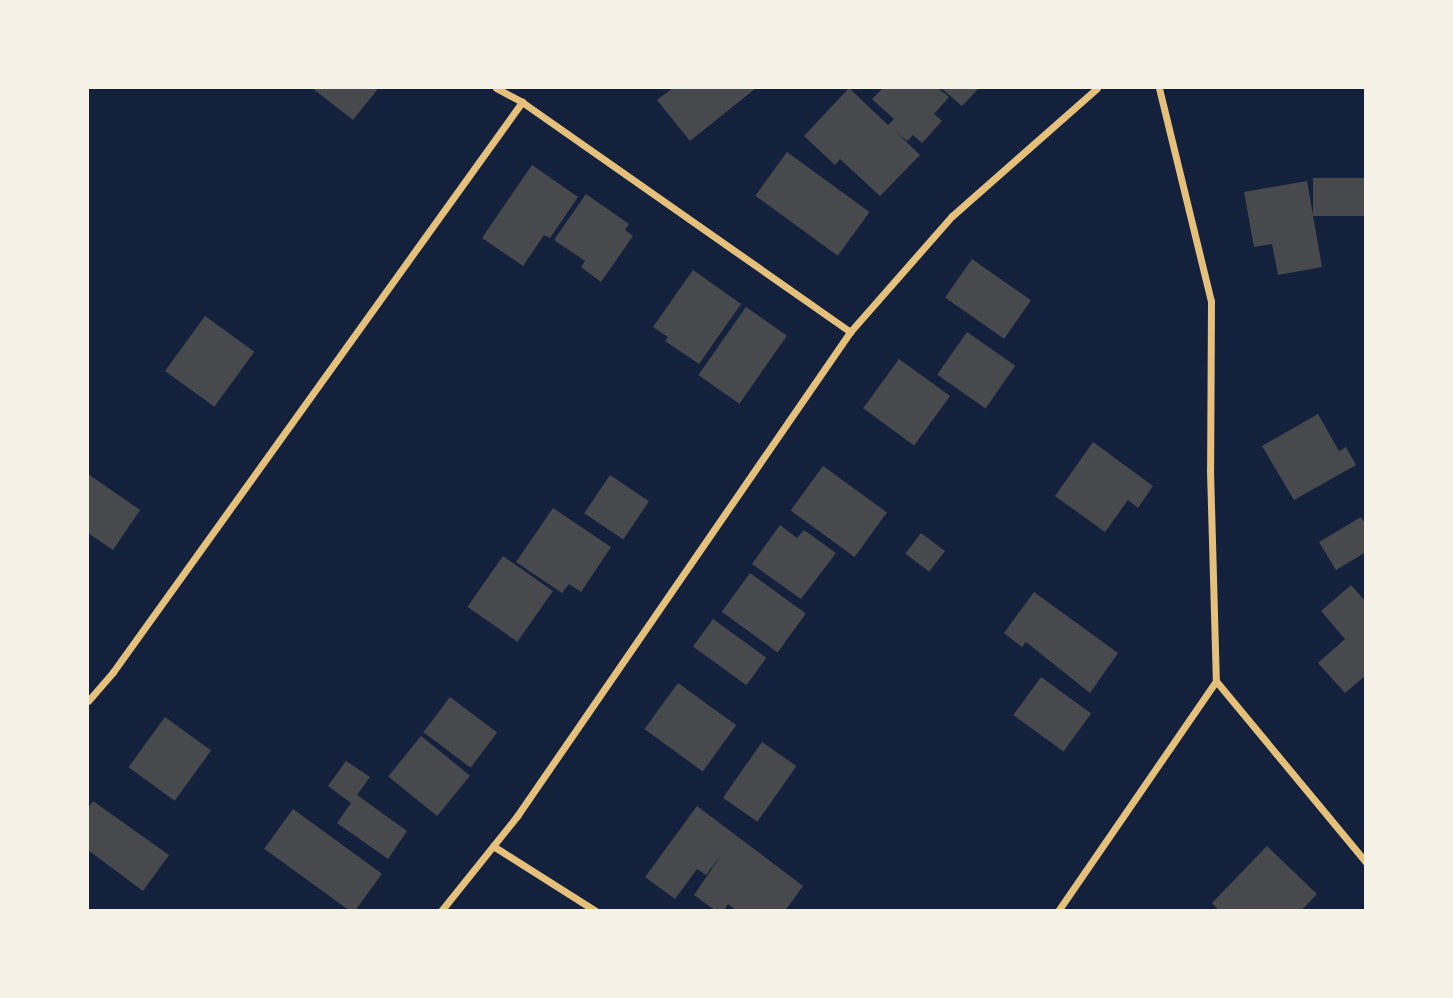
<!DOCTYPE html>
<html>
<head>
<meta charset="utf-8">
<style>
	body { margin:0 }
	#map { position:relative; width:1453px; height:998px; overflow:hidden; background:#14213d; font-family:"PT Sans",sans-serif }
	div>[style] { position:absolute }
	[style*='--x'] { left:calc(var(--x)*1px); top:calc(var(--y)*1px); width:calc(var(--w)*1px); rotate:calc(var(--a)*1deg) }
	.building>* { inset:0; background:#48494c; transform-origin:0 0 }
	.minor>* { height:7px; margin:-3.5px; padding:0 3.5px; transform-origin:3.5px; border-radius:3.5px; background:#e5c07b }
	span { translate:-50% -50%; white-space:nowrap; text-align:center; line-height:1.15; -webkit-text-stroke:7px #f6f1e7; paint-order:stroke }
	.frame { position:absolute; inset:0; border:89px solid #f6f1e7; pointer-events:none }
</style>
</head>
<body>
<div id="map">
	<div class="building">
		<div style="clip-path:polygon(312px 88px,375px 88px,377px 90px,353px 120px)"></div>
		<div style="clip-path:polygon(673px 88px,756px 88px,690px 141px,657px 100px)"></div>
		<div style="clip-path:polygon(849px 88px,888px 125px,894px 119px,872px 99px,883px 88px,938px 88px,949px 97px,934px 114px,942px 121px,922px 143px,913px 135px,907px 141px,895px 131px,920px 155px,880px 196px,840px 159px,835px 165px,804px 136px)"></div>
		<div style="clip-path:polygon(941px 88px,979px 88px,962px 106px)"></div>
		<div style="left:787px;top:152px;width:102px;height:54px;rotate:36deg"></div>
		<div style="clip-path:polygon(532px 165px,578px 197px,550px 238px,544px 235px,523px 266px,482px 238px)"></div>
		<div style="left:1366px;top:178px;width:38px;height:53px;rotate:90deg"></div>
		<div style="clip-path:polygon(1307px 181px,1322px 267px,1278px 275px,1272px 244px,1254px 247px,1244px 192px)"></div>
		<div style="clip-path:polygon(586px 194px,629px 224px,625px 230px,633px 236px,601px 282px,581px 267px,585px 261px,554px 240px)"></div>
		<div style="left:972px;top:259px;width:72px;height:47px;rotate:35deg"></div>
		<div style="clip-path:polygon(693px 270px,741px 304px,699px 364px,665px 341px,668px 337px,653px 327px)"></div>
		<div style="left:746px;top:307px;width:50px;height:83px;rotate:35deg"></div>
		<div style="left:205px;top:316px;width:61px;height:68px;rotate:36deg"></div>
		<div style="left:967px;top:332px;width:59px;height:52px;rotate:35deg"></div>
		<div style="left:899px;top:359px;width:63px;height:61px;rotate:36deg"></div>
		<div style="clip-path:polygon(1318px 414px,1339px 451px,1346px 447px,1356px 465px,1294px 500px,1262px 446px)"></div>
		<div style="clip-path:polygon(1093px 442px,1153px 486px,1138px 508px,1128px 500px,1105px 532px,1055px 496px)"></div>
		<div style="left:823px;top:466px;width:79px;height:55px;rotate:36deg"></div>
		<div style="clip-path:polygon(88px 474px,140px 510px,113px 550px,88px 533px)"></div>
		<div style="left:610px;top:475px;width:47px;height:46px;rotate:34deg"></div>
		<div style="clip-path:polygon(553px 508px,611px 547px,581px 592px,569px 584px,562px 593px,516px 562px)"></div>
		<div style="clip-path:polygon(1361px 517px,1366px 525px,1366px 552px,1336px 570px,1319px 542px)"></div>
		<div style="clip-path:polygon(780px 525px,797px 538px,804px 530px,836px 553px,801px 599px,752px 564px)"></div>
		<div style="left:921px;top:533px;width:30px;height:26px;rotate:37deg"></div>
		<div style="left:503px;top:556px;width:61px;height:62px;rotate:35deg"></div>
		<div style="left:750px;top:573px;width:69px;height:48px;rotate:36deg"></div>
		<div style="clip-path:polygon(1351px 585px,1366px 602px,1366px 675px,1345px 693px,1318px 663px,1345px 639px,1321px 611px)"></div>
		<div style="clip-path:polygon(1034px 592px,1118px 653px,1090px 693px,1026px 642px,1022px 647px,1004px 633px)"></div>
		<div style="left:713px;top:619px;width:66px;height:34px;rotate:36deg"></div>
		<div style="left:1041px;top:677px;width:62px;height:47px;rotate:36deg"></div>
		<div style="left:678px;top:683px;width:72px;height:57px;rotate:36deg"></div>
		<div style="left:450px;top:697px;width:59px;height:44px;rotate:37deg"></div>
		<div style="left:165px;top:717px;width:57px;height:62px;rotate:36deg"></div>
		<div style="left:421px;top:736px;width:63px;height:52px;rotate:39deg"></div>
		<div style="left:762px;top:742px;width:42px;height:68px;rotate:35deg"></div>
		<div style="clip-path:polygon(346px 761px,370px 777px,357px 795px,407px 831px,388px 859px,337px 823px,351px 803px,328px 786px)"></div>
		<div style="clip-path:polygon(93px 801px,169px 855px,143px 891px,88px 850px,88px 808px)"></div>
		<div style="clip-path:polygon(697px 806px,803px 886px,785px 911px,737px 911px,728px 904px,724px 911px,716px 911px,694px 895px,722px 854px,706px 875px,697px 869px,675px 899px,645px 877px)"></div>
		<div style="left:293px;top:809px;width:110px;height:49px;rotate:36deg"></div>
		<div style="clip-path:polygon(1267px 846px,1317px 894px,1301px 911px,1219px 911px,1212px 903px)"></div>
	</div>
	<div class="minor">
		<div style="--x:496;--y:88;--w:30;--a:28"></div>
		<div style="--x:522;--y:102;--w:401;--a:35"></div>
		<div style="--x:1159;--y:88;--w:219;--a:76.3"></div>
		<div style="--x:1211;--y:301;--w:169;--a:90.3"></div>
		<div style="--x:1210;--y:470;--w:211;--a:88.4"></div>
		<div style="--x:1216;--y:681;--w:235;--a:50.4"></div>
		<div style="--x:88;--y:701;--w:38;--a:-49"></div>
		<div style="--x:113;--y:672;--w:702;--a:-54.34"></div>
		<div style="--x:493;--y:846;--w:122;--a:32.3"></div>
		<div style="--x:441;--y:911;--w:122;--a:-51.3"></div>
		<div style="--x:517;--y:816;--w:587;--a:-55.47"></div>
		<div style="--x:850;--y:332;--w:154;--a:-48.7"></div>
		<div style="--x:952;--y:216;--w:193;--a:-41.4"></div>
		<div style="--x:1058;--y:911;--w:279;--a:-55.5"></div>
	</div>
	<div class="frame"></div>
</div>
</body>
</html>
